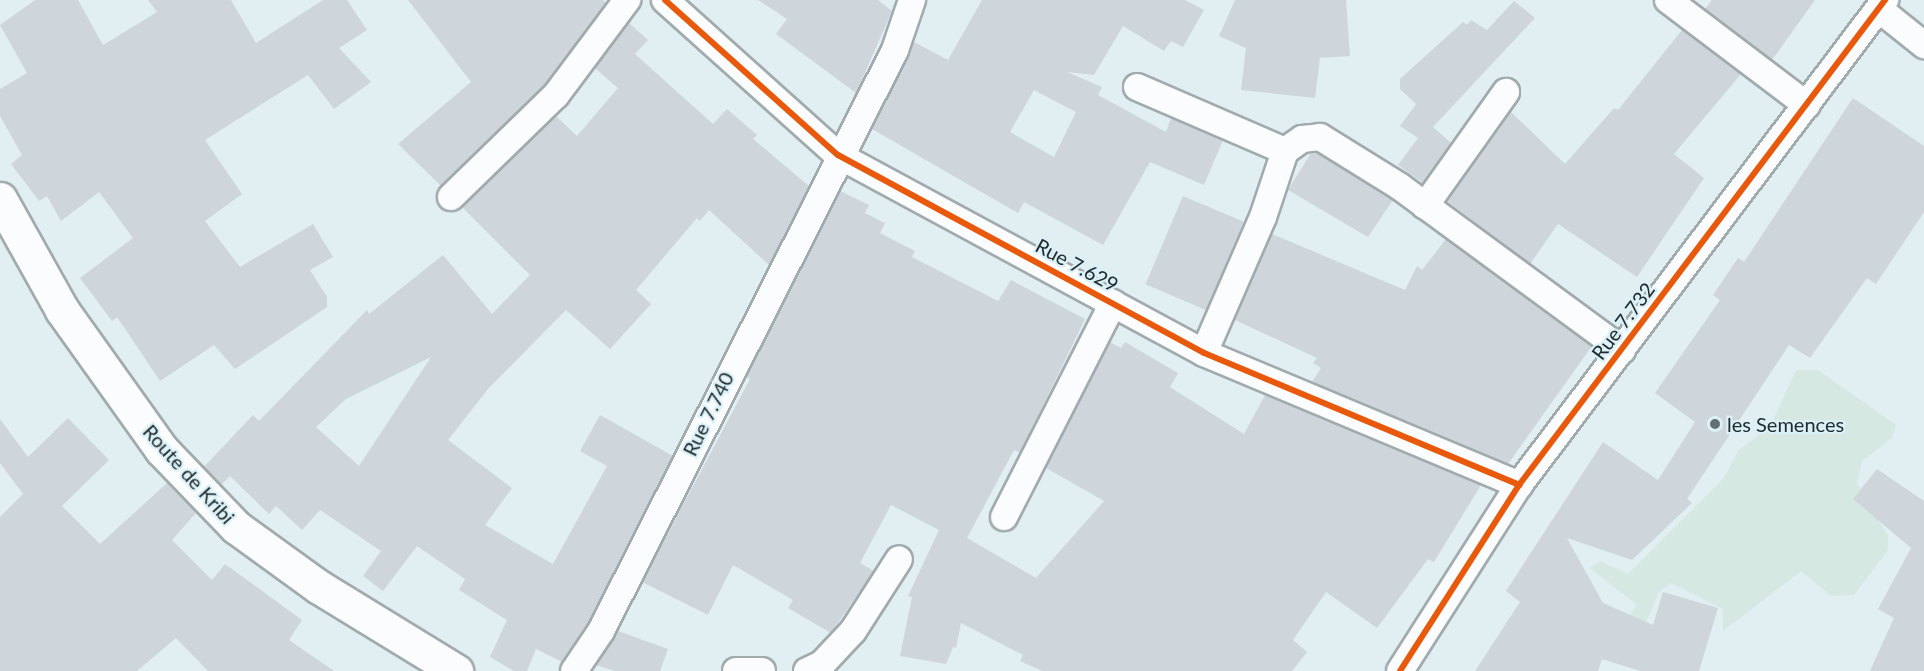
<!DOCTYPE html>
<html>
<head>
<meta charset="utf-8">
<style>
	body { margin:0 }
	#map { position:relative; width:1924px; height:671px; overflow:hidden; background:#e1eef2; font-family:Lato,sans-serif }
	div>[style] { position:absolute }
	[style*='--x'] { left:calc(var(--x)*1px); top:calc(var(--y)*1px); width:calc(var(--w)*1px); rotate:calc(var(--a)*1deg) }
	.green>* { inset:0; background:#d5e8e2 }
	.building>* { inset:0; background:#ced6db; transform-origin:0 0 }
	.roads { filter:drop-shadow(2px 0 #a1aaad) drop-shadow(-2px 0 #a1aaad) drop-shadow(0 2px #a1aaad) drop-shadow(0 -2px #a1aaad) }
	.street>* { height:26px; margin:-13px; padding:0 13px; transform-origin:13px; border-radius:13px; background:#fafcfd }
	.primary>* { height:33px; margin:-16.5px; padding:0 16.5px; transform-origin:16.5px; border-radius:16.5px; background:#fafcfd }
	.cycleway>* { height:6px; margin:-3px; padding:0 3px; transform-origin:3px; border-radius:3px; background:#e8590c }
	.dots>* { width:16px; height:16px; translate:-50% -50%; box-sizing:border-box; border:3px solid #dbf1f8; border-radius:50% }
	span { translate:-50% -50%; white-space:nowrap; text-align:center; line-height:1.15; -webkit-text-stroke:4.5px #dbf1f8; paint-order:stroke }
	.street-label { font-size:20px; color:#212a2c }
	.poi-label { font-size:20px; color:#212a2c }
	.left { translate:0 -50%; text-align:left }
</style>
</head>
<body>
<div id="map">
	<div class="green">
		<div style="clip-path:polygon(1796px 370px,1818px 370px,1896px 425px,1892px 438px,1862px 461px,1857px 483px,1888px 536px,1888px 550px,1854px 595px,1831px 596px,1801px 571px,1723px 631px,1723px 609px,1671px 583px,1659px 592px,1632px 655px,1606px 650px,1637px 605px,1590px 568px,1600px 561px,1628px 574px,1724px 478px,1739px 450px,1770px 427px)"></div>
	</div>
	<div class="building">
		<div style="clip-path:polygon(35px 0,78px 0,103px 45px,157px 12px,148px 0,231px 0,256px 43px,323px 0,347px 0,367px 30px,339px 48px,371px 82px,334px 109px,308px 75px,205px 140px,242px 194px,205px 221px,240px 267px,313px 224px,333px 257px,310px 270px,327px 297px,327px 307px,235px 369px,214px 345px,160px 381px,117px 317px,112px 321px,80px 278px,133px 238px,99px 192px,61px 221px,47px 196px,39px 201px,11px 164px,22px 155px,0 116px,0 89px,27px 73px,0 25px)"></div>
		<div style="clip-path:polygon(408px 0,603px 0,606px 3px,545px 85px,441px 186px,398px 144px,471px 82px)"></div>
		<div style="clip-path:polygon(758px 0,878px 0,892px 11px,856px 93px,776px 34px,787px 19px)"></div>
		<div style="clip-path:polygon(evenodd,982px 0,1185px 0,1204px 10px,1183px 47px,1171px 41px,1164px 51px,1123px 26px,1094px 75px,1067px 72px,1102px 87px,1098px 95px,1166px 132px,1171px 118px,1223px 140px,1204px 185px,1150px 162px,1103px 245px,1024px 202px,1018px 213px,872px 129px,914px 42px,948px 60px,982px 0,1034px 90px,1076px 112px,1054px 157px,1010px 132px,1034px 90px)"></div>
		<div style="clip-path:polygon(1235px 0,1346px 0,1350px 56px,1320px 58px,1315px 98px,1241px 90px,1246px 48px,1219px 36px)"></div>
		<div style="clip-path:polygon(1712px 0,1815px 0,1772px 60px,1705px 9px)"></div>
		<div style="clip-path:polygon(1514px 1px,1535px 18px,1433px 127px,1451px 143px,1423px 183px,1398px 165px,1418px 138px,1400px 126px,1416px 104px,1400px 89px,1400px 79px,1463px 22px,1467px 25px,1471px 20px,1487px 30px)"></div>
		<div style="clip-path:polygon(evenodd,629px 23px,648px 40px,635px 54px,713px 124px,727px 109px,757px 135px,753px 139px,809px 186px,769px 265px,709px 210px,700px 221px,697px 218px,636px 290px,651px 304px,610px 349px,566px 310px,488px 389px,448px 440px,512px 488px,485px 525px,553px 564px,607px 466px,580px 451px,600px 415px,673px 456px,588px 623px,562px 662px,536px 649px,527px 671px,514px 671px,490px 657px,507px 620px,459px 590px,465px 579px,417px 546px,383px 591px,363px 576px,381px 551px,320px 510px,302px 530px,276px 506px,269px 514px,230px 476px,221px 485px,204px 467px,253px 415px,259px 421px,367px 310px,369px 314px,443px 255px,492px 314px,530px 275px,462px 207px,556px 116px,577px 136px,618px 88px,595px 68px,629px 23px,431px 357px,359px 466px,316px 427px,346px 399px,431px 357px)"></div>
		<div style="clip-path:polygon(1682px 30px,1741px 74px,1674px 154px,1704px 178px,1637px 277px,1558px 224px,1530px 264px,1447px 201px,1511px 112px,1565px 164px,1614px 108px,1618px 110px)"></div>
		<div style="clip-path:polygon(1853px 98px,1924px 146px,1924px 212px,1876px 284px,1867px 278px,1810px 358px,1789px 345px,1687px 499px,1692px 503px,1632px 560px,1567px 538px,1603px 603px,1653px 625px,1663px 592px,1718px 608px,1699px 671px,1640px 671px,1602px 659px,1598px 671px,1475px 671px,1520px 602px,1506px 591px,1603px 442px,1658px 480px,1695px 422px,1655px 393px,1720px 300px,1713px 295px,1738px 258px,1744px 262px)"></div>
		<div style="clip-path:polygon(1317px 152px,1393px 200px,1368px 237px,1288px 190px,1311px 153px)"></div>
		<div style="clip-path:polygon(840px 191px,869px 205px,865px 213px,885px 223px,880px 233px,915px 251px,912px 257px,998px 301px,1011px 280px,1085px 319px,1020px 453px,1014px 450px,967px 538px,1036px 578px,1104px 501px,1046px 468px,1110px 342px,1121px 348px,1125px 342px,1178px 373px,1170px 387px,1244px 434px,1265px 395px,1481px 485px,1434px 562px,1428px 559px,1377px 628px,1326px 592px,1293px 640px,1307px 652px,1292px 671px,1042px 671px,1020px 661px,1023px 655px,961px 623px,956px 648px,953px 647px,946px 664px,900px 656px,912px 597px,908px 596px,939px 530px,891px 505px,860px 563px,874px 571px,831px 633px,788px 608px,793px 600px,733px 565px,708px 615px,642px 582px,750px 379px,746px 377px)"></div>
		<div style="left:1183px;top:196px;width:66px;height:96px;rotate:23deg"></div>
		<div style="clip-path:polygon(1272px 234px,1405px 290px,1417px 266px,1422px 270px,1446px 239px,1592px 346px,1508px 464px,1503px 462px,1312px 382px,1321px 368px,1313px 363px,1317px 358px,1235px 320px)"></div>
		<div style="clip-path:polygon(68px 418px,109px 460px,62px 506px,100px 544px,167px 483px,196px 513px,172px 540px,212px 580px,225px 564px,302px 620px,289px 640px,334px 671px,208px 671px,176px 638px,137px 671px,0 671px,0 517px,23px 494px,0 463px,0 419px,28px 457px)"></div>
		<div style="clip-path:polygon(1877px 469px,1924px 501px,1924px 671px,1870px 671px,1894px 618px,1878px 609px,1911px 548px,1853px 499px)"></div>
		<div style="clip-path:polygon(618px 631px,668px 649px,660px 671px,614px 671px,596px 665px)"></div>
	</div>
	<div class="roads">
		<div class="street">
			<div style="--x:665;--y:0;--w:232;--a:41.9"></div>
			<div style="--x:838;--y:155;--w:416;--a:28.4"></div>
			<div style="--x:1204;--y:353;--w:342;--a:22.7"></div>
			<div style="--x:1668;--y:0;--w:174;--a:37.1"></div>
			<div style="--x:1879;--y:9;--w:58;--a:38.7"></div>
			<div style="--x:1137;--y:87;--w:161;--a:23.4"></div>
			<div style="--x:1285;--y:151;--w:70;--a:108.4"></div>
			<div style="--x:1263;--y:217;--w:148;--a:113.5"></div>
			<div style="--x:1285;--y:151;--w:21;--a:-35"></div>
			<div style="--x:1302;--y:139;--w:18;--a:-6"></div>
			<div style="--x:1320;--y:137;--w:93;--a:31.8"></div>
			<div style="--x:1399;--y:186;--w:277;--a:36.3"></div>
			<div style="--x:451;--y:197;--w:146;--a:-44.2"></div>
			<div style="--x:556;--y:95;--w:119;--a:-53.2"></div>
			<div style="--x:1425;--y:206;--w:140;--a:-54.6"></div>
			<div style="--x:1004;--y:517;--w:240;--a:-63"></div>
			<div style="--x:574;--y:671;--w:48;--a:-56"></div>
			<div style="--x:601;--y:631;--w:651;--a:-63.16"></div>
			<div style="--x:895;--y:50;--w:53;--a:-71.2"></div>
			<div style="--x:736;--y:671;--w:26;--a:0"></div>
			<div style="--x:807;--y:671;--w:17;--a:-25"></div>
			<div style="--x:822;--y:664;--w:45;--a:-46.8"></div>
			<div style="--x:853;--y:631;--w:85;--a:-57.4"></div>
			<div style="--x:1400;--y:671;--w:221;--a:-57.4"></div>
			<div style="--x:1519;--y:485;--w:608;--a:-52.96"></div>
		</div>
		<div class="primary">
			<div style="--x:0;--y:199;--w:127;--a:60.8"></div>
			<div style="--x:62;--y:310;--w:171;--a:54.5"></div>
			<div style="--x:161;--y:449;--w:108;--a:46.1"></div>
			<div style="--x:236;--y:527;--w:102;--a:35.9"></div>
			<div style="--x:319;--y:587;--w:161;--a:31.5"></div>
		</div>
	</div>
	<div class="cycleway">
		<div style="--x:665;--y:0;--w:232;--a:41.9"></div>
		<div style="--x:838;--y:155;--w:416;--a:28.4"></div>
		<div style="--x:1204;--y:353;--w:342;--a:22.7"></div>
		<div style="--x:1400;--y:671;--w:221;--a:-57.4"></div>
		<div style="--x:1519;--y:485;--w:608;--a:-52.96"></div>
	</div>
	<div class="dots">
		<div style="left:1715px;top:424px;background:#646f71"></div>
	</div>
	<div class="street-label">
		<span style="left:1077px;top:265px;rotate:28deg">Rue 7.629</span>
		<span style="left:1623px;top:321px;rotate:-53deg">Rue 7.732</span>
		<span style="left:708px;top:414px;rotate:-64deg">Rue 7.740</span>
		<span style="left:189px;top:474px;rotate:48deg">Route de Kribi</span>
	</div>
	<div class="poi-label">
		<span class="left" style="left:1727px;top:424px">les Semences</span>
	</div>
</div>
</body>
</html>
